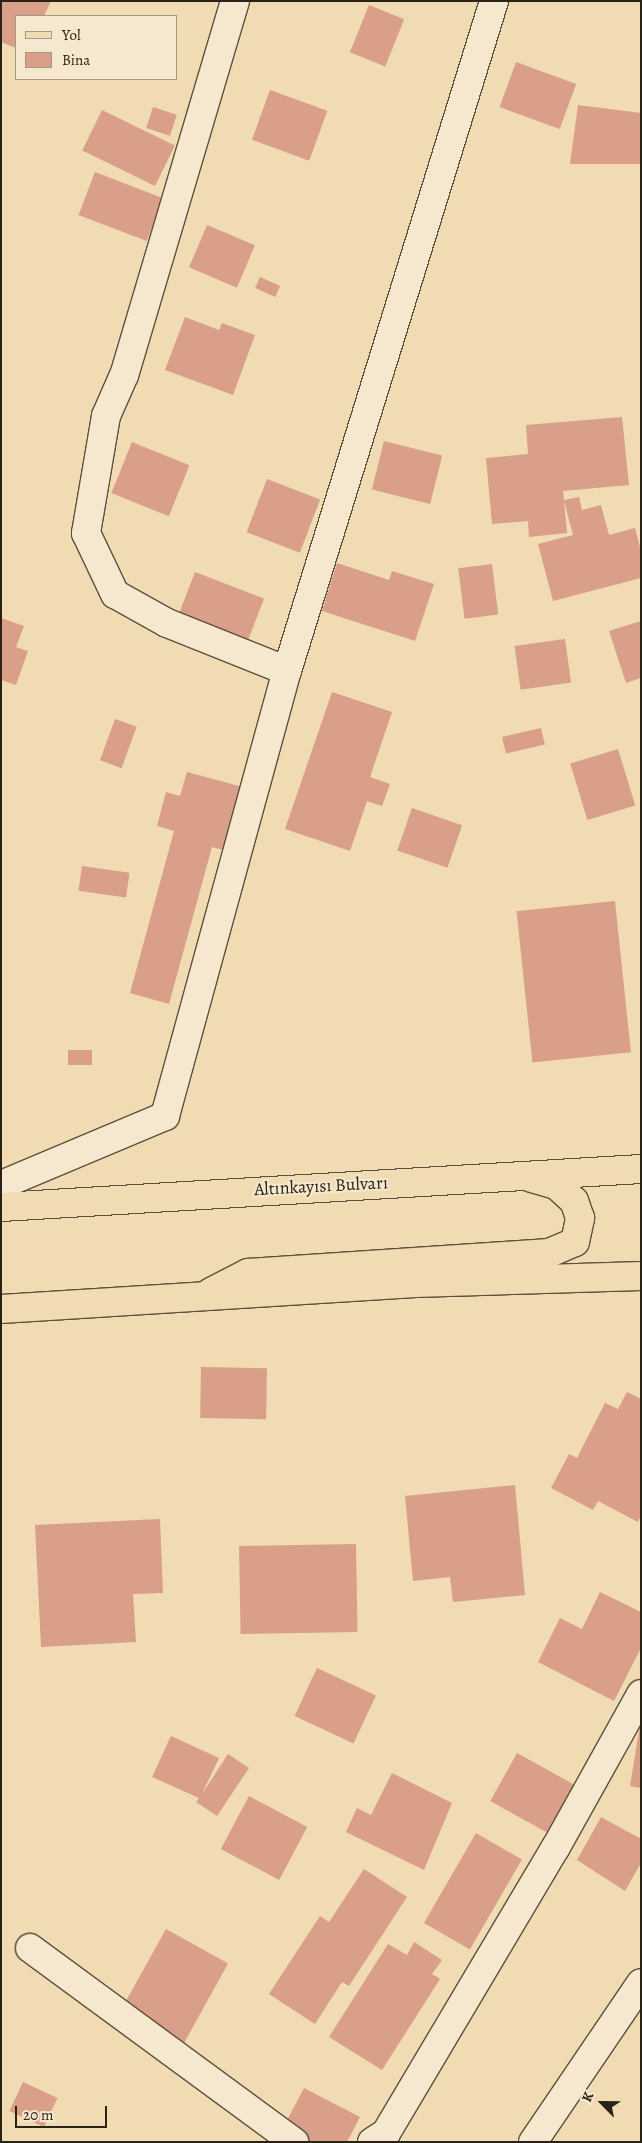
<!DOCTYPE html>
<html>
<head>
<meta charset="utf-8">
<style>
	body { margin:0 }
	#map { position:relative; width:642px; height:2143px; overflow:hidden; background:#f0dbb3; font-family:Alegreya,serif }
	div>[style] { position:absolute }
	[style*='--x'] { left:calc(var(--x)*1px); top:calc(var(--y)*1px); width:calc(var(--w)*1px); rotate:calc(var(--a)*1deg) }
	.building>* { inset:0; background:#d99f88; transform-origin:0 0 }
	.roads { filter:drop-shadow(1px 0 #5c503d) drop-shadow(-1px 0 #5c503d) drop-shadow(0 1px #5c503d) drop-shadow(0 -1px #5c503d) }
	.minor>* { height:28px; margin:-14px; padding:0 14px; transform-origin:14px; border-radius:14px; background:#f5e8ce }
	.major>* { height:28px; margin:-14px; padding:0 14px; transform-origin:14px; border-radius:14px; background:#f0dbb3 }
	span { translate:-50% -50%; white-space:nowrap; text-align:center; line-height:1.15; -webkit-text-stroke:4px #f5e8ce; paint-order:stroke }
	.street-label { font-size:18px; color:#2b2216 }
	.frame { position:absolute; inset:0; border:2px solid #2b2216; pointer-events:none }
	.legend { position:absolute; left:15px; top:15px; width:162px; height:65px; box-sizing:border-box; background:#f5e8ce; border:1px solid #a49984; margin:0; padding:6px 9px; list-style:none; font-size:15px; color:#2b2216 }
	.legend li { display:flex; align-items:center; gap:10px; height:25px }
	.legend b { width:25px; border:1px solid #a49984 }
	.north { position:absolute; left:577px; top:2078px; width:50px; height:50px; -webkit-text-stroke:4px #f5e8ce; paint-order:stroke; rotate:293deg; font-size:14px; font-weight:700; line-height:20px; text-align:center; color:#2b2216 }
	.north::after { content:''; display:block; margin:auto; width:18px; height:22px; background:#2b2216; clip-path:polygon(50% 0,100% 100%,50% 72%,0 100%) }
	.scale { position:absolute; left:15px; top:2106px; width:92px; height:22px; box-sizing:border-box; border:2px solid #2b2216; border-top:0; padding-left:6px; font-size:15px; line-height:18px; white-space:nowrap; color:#2b2216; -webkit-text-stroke:4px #f5e8ce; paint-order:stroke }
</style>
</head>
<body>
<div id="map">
	<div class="building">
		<div style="clip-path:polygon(1px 1px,51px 1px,44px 16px,16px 16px,16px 48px,1px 42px)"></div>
		<div style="left:369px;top:5px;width:38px;height:51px;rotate:22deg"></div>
		<div style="left:516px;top:62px;width:64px;height:48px;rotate:20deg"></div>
		<div style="left:270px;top:90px;width:61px;height:53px;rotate:20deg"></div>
		<div style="clip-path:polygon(578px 105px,641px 113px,641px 164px,570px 164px)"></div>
		<div style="left:153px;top:107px;width:25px;height:22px;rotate:18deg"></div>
		<div style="left:102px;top:110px;width:81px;height:45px;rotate:26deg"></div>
		<div style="left:95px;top:172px;width:73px;height:46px;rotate:21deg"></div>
		<div style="left:207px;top:225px;width:52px;height:46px;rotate:23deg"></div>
		<div style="left:260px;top:277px;width:22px;height:12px;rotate:24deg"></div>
		<div style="clip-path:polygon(185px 317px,219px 330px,222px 323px,255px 335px,233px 395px,165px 370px)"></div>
		<div style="clip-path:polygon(622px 417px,629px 485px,563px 491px,564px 500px,579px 497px,582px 510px,601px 505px,609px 535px,635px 528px,641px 551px,641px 578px,553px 601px,538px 544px,573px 535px,564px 501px,567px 533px,529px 537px,528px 521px,492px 524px,486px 458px,528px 454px,526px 425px)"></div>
		<div style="left:384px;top:441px;width:60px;height:50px;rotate:14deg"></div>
		<div style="left:132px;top:442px;width:62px;height:55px;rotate:22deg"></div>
		<div style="left:267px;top:479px;width:57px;height:57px;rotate:21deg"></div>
		<div style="clip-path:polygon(337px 563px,389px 580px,392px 571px,434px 584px,415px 641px,322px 611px)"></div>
		<div style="left:492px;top:564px;width:51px;height:34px;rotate:83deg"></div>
		<div style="left:195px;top:572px;width:74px;height:52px;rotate:21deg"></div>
		<div style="clip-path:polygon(1px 618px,24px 626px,16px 647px,28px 651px,16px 685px,1px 680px)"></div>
		<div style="clip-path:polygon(641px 621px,641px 678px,626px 683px,609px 631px)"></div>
		<div style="left:565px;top:639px;width:44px;height:51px;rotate:82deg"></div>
		<div style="clip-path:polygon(332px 692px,392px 712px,370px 777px,390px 784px,382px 806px,367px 801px,350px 851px,285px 829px)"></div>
		<div style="left:115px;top:719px;width:23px;height:44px;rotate:20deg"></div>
		<div style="left:541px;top:728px;width:17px;height:40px;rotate:77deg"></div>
		<div style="left:618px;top:749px;width:59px;height:50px;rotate:73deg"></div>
		<div style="clip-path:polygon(187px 772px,243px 787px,227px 851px,212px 847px,169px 1004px,130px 993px,174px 831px,157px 826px,166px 792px,180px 796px)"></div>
		<div style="left:412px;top:808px;width:53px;height:45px;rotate:19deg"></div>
		<div style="left:82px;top:866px;width:48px;height:25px;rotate:8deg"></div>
		<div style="left:615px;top:901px;width:152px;height:99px;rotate:84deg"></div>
		<div style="left:92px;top:1050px;width:15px;height:24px;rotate:90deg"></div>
		<div style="left:201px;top:1367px;width:66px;height:51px;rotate:1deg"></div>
		<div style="clip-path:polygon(627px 1392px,641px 1399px,641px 1515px,638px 1522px,598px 1501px,593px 1510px,551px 1488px,569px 1454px,577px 1458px,605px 1403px,618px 1409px)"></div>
		<div style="clip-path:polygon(515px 1485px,525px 1595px,453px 1602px,450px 1577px,413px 1581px,405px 1496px)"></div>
		<div style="clip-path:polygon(160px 1519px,163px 1593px,133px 1594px,136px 1642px,41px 1647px,35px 1525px)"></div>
		<div style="left:356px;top:1544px;width:88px;height:117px;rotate:89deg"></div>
		<div style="clip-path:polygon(600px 1592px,641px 1612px,641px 1648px,614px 1701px,538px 1662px,560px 1618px,582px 1629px)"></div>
		<div style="left:317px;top:1668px;width:65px;height:53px;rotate:25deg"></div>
		<div style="clip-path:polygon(640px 1725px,641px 1725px,641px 1788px,630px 1786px)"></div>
		<div style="clip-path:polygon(171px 1736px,219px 1758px,202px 1794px,228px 1754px,249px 1768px,217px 1816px,196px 1802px,199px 1798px,152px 1777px)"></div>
		<div style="left:517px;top:1753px;width:68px;height:55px;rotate:29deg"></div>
		<div style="clip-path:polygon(392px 1773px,452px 1803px,424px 1870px,346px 1832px,357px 1808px,371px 1815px)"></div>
		<div style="left:249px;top:1796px;width:66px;height:60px;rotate:28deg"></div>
		<div style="clip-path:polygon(601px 1817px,641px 1839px,641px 1863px,625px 1891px,577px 1860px)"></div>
		<div style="left:476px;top:1833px;width:53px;height:104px;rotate:30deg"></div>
		<div style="clip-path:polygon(364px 1869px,407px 1897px,349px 1986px,342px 1982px,315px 2024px,269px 1994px,320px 1916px,329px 1922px)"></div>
		<div style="left:166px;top:1929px;width:71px;height:95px;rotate:29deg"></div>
		<div style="clip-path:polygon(414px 1942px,442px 1960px,432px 1974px,440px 1979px,382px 2070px,329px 2037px,388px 1944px,407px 1955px)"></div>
		<div style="left:23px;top:2082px;width:38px;height:32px;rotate:25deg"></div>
		<div style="clip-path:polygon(304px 2088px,360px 2117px,347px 2142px,311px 2142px,283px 2128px)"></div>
	</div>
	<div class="roads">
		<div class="minor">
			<div style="--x:235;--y:1;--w:390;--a:106.5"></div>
			<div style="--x:124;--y:375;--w:45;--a:113.7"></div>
			<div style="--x:106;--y:416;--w:119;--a:99.7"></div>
			<div style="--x:86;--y:533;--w:68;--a:64.6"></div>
			<div style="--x:115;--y:594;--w:60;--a:29.1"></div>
			<div style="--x:167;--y:623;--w:129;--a:21.8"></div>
			<div style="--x:1;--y:1185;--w:178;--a:-22.8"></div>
			<div style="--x:165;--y:1116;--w:461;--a:-74.7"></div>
			<div style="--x:287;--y:671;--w:701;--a:-72.83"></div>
			<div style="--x:30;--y:1948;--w:328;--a:36.3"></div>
			<div style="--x:372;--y:2142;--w:17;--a:-33"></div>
			<div style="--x:386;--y:2133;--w:333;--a:-59.3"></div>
			<div style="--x:556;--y:1847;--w:175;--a:-60.9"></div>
			<div style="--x:533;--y:2142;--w:192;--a:-55.8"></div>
		</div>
		<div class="major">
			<div style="--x:1;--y:1207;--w:641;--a:-3.4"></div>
			<div style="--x:211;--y:1292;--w:42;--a:-27.2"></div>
			<div style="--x:248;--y:1273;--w:302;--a:-3.8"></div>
			<div style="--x:549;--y:1253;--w:28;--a:-23"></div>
			<div style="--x:575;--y:1242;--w:25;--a:-78"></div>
			<div style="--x:580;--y:1218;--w:18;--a:-109"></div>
			<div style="--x:574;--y:1201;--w:24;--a:-138"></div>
			<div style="--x:556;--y:1185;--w:26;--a:-164"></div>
			<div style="--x:1;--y:1309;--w:415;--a:-3.6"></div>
			<div style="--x:415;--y:1283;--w:226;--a:-1.8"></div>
		</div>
	</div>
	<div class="street-label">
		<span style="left:321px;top:1186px;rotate:-3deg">Altınkayısı Bulvarı</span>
	</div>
	<div class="frame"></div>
	<ul class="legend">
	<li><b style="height:6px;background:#f0dbb3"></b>Yol</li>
	<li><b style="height:14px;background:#d99f88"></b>Bina</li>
	</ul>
	<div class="north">K</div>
	<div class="scale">20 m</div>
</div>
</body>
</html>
